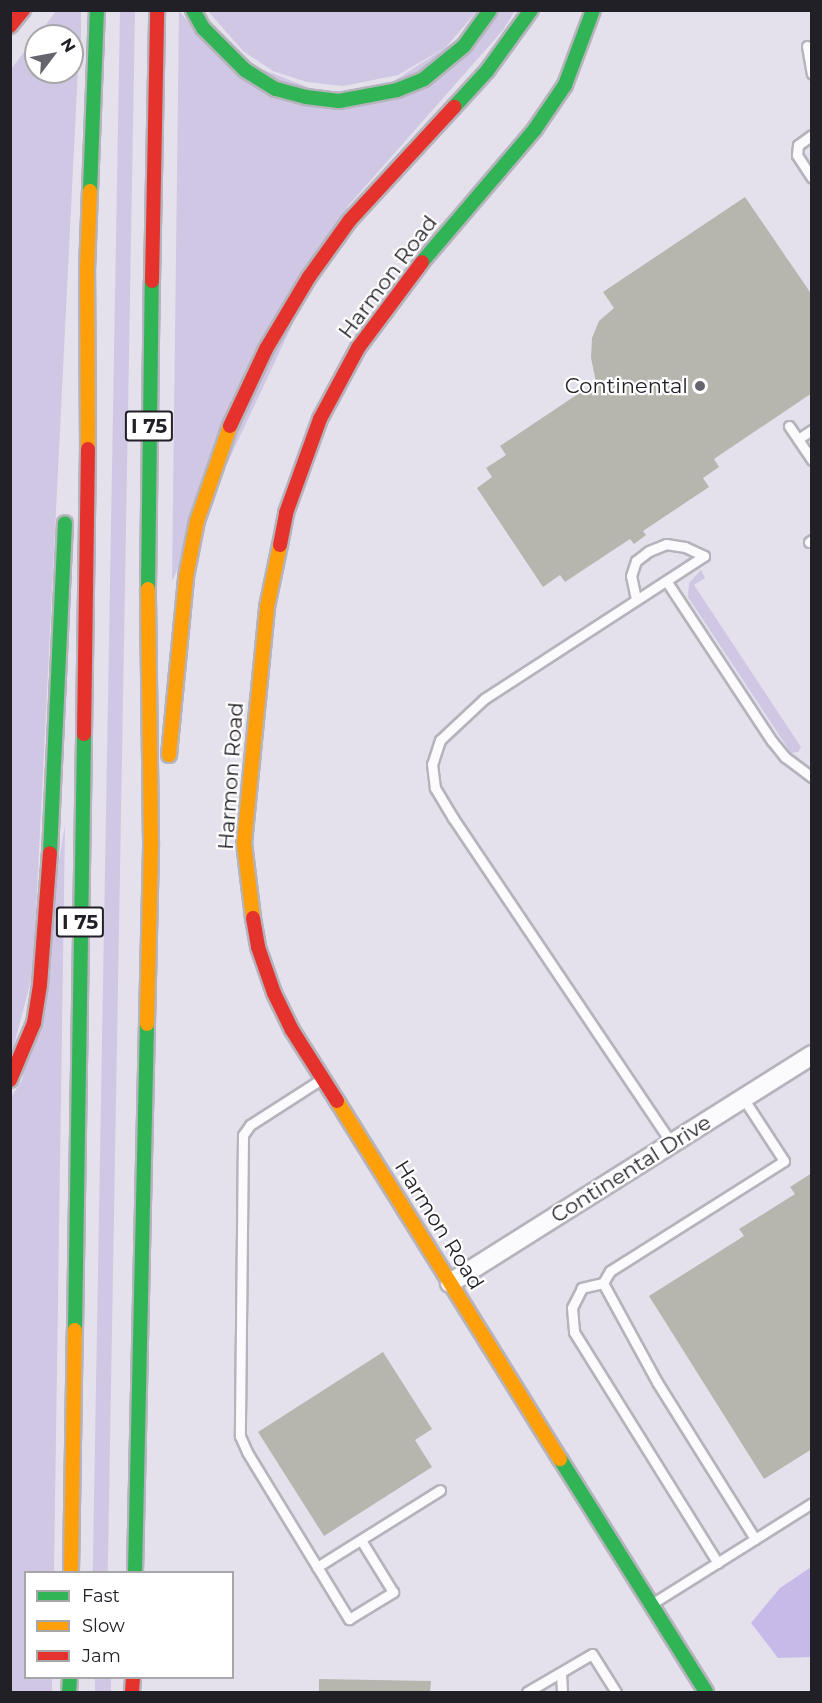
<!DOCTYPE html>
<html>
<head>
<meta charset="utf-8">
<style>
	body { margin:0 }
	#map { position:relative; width:822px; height:1703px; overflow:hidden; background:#e4e1ec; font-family:Montserrat,sans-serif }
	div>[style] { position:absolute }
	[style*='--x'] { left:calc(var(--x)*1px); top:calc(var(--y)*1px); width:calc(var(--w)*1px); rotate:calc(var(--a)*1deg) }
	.green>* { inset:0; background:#cfc7e3; transform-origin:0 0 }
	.water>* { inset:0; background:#c7bae8 }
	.building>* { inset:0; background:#b7b6ae }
	.roads { filter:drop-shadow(2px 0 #b5b3bc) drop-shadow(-2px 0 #b5b3bc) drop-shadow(0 2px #b5b3bc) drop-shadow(0 -2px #b5b3bc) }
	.lane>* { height:9px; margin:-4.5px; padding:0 4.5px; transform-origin:4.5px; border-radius:4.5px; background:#fbfafc }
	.street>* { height:18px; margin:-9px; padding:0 9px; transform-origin:9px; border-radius:9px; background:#fbfafc }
	.fast>* { height:14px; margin:-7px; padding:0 7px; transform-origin:7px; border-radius:7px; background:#30b455 }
	.slow>* { height:14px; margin:-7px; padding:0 7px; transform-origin:7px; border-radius:7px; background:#ff9f0a }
	.jam>* { height:14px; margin:-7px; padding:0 7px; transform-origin:7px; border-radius:7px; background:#e5322d }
	.dots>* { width:16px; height:16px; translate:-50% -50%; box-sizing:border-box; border:3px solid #fff; border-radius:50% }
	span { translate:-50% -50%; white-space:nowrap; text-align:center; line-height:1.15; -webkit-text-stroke:4.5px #fff; paint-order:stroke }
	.shield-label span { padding:2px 4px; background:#fff; border:2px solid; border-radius:4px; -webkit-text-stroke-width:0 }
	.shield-label { font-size:20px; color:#222027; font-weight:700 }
	.street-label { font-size:21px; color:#222027 }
	.poi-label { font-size:21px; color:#222027 }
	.right { translate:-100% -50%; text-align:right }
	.frame { position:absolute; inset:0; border:12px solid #222027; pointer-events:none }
	.legend { position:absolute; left:24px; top:1571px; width:210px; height:108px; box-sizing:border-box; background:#fff; border:2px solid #a7a6a9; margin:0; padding:8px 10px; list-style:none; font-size:18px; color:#222027 }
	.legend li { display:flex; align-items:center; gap:12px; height:30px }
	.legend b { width:30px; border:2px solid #a7a6a9 }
	.north { position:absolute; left:24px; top:24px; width:60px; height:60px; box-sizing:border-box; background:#fff; border:2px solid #a7a6a9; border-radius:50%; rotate:58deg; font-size:16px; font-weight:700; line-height:24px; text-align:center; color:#222027 }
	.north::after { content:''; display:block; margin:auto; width:21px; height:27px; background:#66646c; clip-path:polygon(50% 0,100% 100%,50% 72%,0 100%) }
</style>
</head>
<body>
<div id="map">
	<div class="green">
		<div style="clip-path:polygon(56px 11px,81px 11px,81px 37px,78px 68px,33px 973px,11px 1056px,11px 69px,36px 37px,36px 72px,72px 72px,72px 36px,37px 36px)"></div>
		<div style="left:135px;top:11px;width:1561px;height:15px;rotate:91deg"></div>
		<div style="clip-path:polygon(179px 11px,212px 50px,356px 106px,501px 11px,515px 11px,503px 30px,348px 206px,172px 581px)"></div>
		<div style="clip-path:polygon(208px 11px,477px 11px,446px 47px,398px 75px,343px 86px,307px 82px,273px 71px,243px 51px)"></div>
		<div style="clip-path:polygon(701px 570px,705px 578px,694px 585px,801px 747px,798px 752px,791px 753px,688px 597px,689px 583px)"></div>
		<div style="clip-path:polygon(65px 825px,54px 1572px,26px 1572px,26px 1678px,52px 1678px,52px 1692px,11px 1692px,10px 1099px,22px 1080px)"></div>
		<div style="left:95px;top:1678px;width:16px;height:14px"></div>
	</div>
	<div class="water">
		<div style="clip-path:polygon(811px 1567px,811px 1657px,778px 1658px,751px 1623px,780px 1588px)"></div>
	</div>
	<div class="building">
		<div style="clip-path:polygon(745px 197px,812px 295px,812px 393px,714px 459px,719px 467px,703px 478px,709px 487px,643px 531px,646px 535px,634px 544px,630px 539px,565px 582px,560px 575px,543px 587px,477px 488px,492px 477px,486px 468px,506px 455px,500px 446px,596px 382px,591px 358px,592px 338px,599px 321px,614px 308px,603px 292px)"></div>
		<div style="clip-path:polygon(812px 1173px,812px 1449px,764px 1479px,649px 1296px,744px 1236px,739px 1229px,795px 1194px,790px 1187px)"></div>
		<div style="clip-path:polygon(383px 1352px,432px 1429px,415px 1440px,432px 1467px,324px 1536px,258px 1432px)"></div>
		<div style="clip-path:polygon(319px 1679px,431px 1681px,430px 1692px,319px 1692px)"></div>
	</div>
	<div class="roads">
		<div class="lane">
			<div style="--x:807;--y:46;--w:28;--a:80"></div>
			<div style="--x:812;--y:135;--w:17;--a:144"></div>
			<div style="--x:798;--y:145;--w:10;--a:96"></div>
			<div style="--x:797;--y:155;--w:27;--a:57"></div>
			<div style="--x:789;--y:426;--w:41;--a:55.9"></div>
			<div style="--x:798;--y:439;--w:17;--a:-33"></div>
			<div style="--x:809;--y:542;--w:4;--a:-34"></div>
			<div style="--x:667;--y:582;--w:191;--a:56.6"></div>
			<div style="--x:772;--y:741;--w:21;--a:51"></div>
			<div style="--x:785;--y:757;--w:34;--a:37"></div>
			<div style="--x:636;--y:599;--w:24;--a:-102"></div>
			<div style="--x:631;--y:576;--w:16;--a:-72"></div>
			<div style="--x:636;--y:561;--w:16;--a:-38"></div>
			<div style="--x:649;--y:551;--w:18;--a:-22"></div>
			<div style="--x:666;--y:544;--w:19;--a:9"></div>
			<div style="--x:685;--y:547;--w:21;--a:25"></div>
			<div style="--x:704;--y:556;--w:262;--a:147"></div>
			<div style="--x:484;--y:699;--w:60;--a:137"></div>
			<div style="--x:440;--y:740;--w:25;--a:108"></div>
			<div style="--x:432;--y:764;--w:24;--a:83"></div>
			<div style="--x:435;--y:788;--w:35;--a:59"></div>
			<div style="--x:453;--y:818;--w:391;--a:56.1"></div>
			<div style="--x:320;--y:1080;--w:83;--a:147.3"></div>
			<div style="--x:250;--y:1125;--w:12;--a:125"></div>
			<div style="--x:243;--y:1135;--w:301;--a:90.6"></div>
			<div style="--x:240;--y:1436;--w:17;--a:66"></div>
			<div style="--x:247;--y:1452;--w:196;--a:58.6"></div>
			<div style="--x:349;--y:1619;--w:52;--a:-31.5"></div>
			<div style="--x:393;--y:1592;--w:61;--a:-121.6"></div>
			<div style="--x:743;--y:1098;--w:75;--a:56.9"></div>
			<div style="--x:784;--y:1161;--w:206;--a:147.7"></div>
			<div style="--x:610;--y:1271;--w:14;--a:120"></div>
			<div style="--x:603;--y:1283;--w:113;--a:61.4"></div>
			<div style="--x:657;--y:1382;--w:185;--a:58"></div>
			<div style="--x:755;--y:1539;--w:67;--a:-32.3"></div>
			<div style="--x:603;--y:1283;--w:22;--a:167"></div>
			<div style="--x:582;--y:1288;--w:22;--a:117"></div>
			<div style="--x:572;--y:1308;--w:24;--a:85"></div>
			<div style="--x:574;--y:1332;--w:272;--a:58.1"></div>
			<div style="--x:317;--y:1567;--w:145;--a:-32"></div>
			<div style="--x:653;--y:1603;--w:120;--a:-32.1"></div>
			<div style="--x:561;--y:1673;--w:19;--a:87"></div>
			<div style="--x:527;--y:1692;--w:75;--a:-30.3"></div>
			<div style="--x:592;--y:1654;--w:45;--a:57.7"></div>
		</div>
		<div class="street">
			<div style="--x:450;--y:1283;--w:428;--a:-32.2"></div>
		</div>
		<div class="fast">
			<div style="--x:193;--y:10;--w:21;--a:61"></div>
			<div style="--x:203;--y:28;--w:59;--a:45"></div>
			<div style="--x:245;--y:70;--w:36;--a:32"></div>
			<div style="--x:276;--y:89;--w:31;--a:15"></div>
			<div style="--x:306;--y:97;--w:33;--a:7"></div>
			<div style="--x:339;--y:101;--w:59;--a:-10.7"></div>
			<div style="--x:397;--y:90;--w:29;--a:-22"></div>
			<div style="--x:424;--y:79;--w:52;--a:-39.5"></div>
			<div style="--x:464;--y:46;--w:44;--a:-54.2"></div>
			<div style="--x:454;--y:107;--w:49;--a:-47.5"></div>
			<div style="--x:487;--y:71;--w:75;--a:-54.2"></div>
			<div style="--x:90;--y:191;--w:181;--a:-87.8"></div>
			<div style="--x:422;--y:262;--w:175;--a:-49.6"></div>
			<div style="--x:535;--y:129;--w:53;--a:-55.7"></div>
			<div style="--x:565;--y:85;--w:80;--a:-69.5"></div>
			<div style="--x:148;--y:589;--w:308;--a:-89.3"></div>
			<div style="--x:50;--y:853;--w:330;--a:-87.4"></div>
			<div style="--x:75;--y:1330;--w:596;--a:-89.13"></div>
			<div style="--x:560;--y:1459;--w:275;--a:57.9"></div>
			<div style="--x:135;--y:1572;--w:548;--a:-88.75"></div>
			<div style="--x:69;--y:1692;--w:14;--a:-86"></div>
		</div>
		<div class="slow">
			<div style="--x:88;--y:449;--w:178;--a:-90.3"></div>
			<div style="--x:87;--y:271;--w:80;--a:-87.9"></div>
			<div style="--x:169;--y:755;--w:179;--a:-84.5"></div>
			<div style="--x:186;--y:577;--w:57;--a:-78.9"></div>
			<div style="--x:197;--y:521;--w:101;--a:-70.8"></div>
			<div style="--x:253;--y:918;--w:76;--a:-96.8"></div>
			<div style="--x:244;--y:843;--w:237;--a:-84.4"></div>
			<div style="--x:267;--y:607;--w:63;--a:-78.2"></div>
			<div style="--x:147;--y:1024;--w:182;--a:-88.7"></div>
			<div style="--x:151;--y:842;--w:253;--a:-90.7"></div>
			<div style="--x:337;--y:1101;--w:422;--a:58.1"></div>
			<div style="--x:71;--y:1572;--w:242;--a:-89.1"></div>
		</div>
		<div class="jam">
			<div style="--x:10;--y:26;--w:21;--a:-51"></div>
			<div style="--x:152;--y:281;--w:271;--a:-88.9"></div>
			<div style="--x:230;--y:426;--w:85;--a:-64.9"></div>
			<div style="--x:266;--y:349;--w:84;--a:-59.2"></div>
			<div style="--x:309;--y:277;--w:70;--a:-54.3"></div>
			<div style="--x:350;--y:220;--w:154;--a:-47.4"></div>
			<div style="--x:280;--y:545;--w:33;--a:-79"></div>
			<div style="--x:286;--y:513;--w:100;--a:-70.1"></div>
			<div style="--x:320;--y:419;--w:81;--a:-61.8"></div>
			<div style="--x:358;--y:348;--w:107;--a:-53.3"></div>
			<div style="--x:84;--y:734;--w:285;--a:-89.2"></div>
			<div style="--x:253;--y:918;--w:29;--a:80"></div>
			<div style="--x:258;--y:947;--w:49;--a:70.8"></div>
			<div style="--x:274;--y:993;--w:41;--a:64.1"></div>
			<div style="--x:292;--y:1030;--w:84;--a:57.6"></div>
			<div style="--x:10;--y:1080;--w:62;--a:-67.2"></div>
			<div style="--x:34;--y:1023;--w:38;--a:-81"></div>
			<div style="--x:40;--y:985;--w:132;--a:-85.7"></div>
			<div style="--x:132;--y:1692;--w:14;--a:-86"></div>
		</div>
	</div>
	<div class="dots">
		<div style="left:700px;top:386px;background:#66646c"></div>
	</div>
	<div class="shield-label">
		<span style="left:149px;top:426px">I 75</span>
		<span style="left:80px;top:922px">I 75</span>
	</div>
	<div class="street-label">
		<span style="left:388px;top:277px;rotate:-53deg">Harmon Road</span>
		<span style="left:231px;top:776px;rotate:-86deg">Harmon Road</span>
		<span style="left:631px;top:1169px;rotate:-32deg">Continental Drive</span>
		<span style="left:439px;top:1225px;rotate:58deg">Harmon Road</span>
	</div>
	<div class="poi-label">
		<span class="right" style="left:688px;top:386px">Continental</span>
	</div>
	<div class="frame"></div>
	<ul class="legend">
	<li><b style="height:8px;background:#30b455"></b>Fast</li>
	<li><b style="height:8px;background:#ff9f0a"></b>Slow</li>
	<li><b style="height:8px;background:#e5322d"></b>Jam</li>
	</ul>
	<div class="north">N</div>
</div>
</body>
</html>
